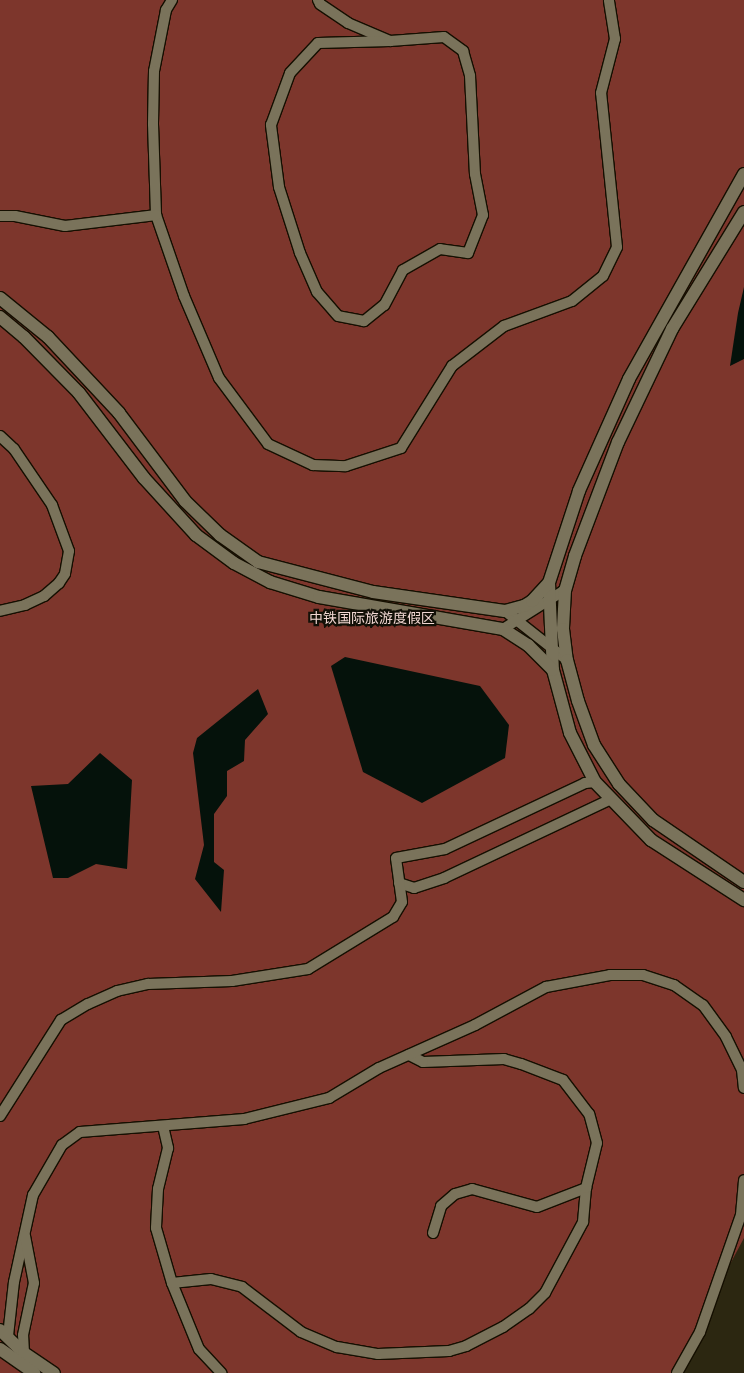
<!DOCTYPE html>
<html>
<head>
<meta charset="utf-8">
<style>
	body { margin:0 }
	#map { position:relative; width:744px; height:1373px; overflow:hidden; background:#2c2711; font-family:"Alegreya Sans","Noto Sans SC",sans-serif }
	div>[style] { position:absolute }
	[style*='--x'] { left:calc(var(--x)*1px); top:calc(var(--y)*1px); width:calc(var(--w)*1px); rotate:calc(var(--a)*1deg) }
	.green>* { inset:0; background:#7d362c }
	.water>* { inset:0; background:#05120b }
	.roads { filter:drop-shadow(1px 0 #150f00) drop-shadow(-1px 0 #150f00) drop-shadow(0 1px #150f00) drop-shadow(0 -1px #150f00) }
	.minor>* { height:10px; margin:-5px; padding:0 5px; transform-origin:5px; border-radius:5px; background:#7a735b }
	.tertiary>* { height:12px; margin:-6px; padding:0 6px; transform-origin:6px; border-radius:6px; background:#7a735b }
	span { translate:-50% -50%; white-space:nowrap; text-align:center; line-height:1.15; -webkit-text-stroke:4.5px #121007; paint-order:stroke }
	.park-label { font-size:14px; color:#f1d7d2 }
</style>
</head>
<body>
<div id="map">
	<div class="green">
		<div style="clip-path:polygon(0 0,744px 0,744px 1238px,672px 1373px,0 1373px)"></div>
	</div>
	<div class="water">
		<div style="clip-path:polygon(744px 287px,744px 359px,730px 366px,738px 313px)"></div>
		<div style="clip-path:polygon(345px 657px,480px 686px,509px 725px,505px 758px,422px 803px,363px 772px,331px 666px)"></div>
		<div style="clip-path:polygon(258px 689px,268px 714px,245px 740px,244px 761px,227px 771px,227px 796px,214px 814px,214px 862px,224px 870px,221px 912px,195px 879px,204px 845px,193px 753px,197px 738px)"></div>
		<div style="clip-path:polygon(100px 753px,132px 780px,127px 869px,96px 864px,68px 878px,53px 878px,31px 786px,68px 784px)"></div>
	</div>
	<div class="roads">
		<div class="minor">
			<div style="--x:172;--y:0;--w:12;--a:121"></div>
			<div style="--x:166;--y:10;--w:62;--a:101.1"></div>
			<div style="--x:154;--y:71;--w:53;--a:91.1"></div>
			<div style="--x:153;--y:124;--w:91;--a:88.1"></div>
			<div style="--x:156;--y:215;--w:86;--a:70.9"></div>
			<div style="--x:184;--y:296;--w:89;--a:66.9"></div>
			<div style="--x:219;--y:378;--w:82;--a:53.4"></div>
			<div style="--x:268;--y:444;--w:50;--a:25"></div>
			<div style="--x:313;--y:465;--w:33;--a:2"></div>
			<div style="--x:346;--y:466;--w:58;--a:-18.1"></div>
			<div style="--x:401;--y:448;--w:97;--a:-58.1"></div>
			<div style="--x:452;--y:366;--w:66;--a:-37.6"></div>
			<div style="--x:504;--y:326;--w:72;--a:-20.2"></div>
			<div style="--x:572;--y:301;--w:40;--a:-39"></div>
			<div style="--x:603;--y:276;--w:32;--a:-64"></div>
			<div style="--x:617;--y:247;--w:155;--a:-95.9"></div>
			<div style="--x:601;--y:93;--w:56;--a:-75.5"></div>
			<div style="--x:615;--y:39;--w:39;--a:-99"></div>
			<div style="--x:318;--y:0;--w:4;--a:63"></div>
			<div style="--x:320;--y:4;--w:34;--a:34"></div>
			<div style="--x:348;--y:23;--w:46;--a:23.2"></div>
			<div style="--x:390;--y:41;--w:54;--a:-4.2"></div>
			<div style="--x:444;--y:37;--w:24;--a:36"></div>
			<div style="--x:463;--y:51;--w:26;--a:74"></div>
			<div style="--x:470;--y:76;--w:98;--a:87.1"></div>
			<div style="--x:475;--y:174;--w:42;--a:79"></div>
			<div style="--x:483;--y:215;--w:41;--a:111.5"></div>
			<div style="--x:468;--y:253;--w:28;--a:-172"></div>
			<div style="--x:440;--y:249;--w:43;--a:150.4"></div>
			<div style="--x:403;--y:270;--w:40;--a:118"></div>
			<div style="--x:384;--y:305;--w:26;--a:141"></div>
			<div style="--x:364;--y:321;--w:26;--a:-169"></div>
			<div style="--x:338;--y:316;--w:32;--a:-131"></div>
			<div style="--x:317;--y:292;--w:43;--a:-113.6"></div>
			<div style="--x:300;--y:253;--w:69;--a:-107.7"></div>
			<div style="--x:279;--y:187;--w:63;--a:-97.4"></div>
			<div style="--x:271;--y:125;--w:55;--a:-69.9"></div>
			<div style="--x:290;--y:73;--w:41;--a:-47"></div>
			<div style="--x:318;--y:43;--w:72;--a:-1.6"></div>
			<div style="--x:0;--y:216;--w:15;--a:0"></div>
			<div style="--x:15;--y:216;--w:51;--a:11.3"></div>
			<div style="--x:65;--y:226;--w:92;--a:-6.9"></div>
			<div style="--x:0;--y:436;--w:19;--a:43"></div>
			<div style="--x:14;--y:449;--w:68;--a:55.8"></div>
			<div style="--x:52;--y:505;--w:49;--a:69.7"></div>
			<div style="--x:69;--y:551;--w:23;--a:100"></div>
			<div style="--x:65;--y:574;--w:11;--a:124"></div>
			<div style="--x:59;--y:583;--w:20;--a:139"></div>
			<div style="--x:44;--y:596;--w:21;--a:155"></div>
			<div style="--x:25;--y:605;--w:26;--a:167"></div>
			<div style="--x:505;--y:611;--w:79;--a:38.3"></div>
			<div style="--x:503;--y:629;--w:73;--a:-32.2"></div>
			<div style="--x:399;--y:883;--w:16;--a:18"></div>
			<div style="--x:414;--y:888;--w:32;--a:-18"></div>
			<div style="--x:444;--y:878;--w:185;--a:-25.3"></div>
			<div style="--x:0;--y:1116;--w:114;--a:-57.6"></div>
			<div style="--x:61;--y:1020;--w:31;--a:-31"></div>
			<div style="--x:88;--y:1004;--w:32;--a:-24"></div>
			<div style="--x:117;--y:991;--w:32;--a:-13"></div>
			<div style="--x:148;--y:984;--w:84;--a:-2"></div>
			<div style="--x:232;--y:981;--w:77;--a:-9"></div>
			<div style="--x:308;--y:969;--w:100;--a:-31.5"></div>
			<div style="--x:393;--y:917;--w:17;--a:-59"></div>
			<div style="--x:402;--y:902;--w:44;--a:-97.8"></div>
			<div style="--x:396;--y:858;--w:50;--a:-10.4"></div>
			<div style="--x:445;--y:849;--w:155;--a:-25.2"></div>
			<div style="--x:585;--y:783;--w:10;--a:-6"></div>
			<div style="--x:163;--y:1126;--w:23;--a:77"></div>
			<div style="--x:168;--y:1148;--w:42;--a:103.7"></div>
			<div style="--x:158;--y:1189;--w:39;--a:93"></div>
			<div style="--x:156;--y:1228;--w:57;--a:73.8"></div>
			<div style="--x:172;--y:1283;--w:71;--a:67.8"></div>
			<div style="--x:199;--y:1349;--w:33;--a:47"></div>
			<div style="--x:433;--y:1233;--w:28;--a:-73"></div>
			<div style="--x:441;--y:1206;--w:18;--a:-41"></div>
			<div style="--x:455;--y:1194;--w:18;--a:-16"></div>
			<div style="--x:472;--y:1189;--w:67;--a:15.5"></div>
			<div style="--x:537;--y:1207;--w:53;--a:-21.2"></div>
			<div style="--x:172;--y:1283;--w:39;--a:-6"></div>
			<div style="--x:211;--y:1279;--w:32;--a:14"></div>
			<div style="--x:242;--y:1287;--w:74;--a:37.3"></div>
			<div style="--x:301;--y:1332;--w:39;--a:23"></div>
			<div style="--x:337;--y:1347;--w:42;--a:9.7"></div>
			<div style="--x:378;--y:1354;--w:71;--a:-2.4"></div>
			<div style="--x:449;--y:1351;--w:18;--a:-16"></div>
			<div style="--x:466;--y:1346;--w:42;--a:-27.2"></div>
			<div style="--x:503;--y:1327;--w:32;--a:-35"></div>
			<div style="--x:529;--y:1309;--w:23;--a:-45"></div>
			<div style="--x:545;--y:1293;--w:81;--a:-61.8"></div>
			<div style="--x:583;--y:1222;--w:34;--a:-85"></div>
			<div style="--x:586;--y:1188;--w:46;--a:-76.3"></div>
			<div style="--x:597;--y:1143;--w:30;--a:-105"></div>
			<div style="--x:589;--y:1114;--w:43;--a:-127.4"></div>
			<div style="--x:563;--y:1080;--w:45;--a:-159.1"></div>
			<div style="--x:521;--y:1064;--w:18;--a:-164"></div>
			<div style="--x:504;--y:1059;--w:81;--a:177.9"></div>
			<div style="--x:423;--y:1062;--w:16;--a:-153"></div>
			<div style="--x:8;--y:1336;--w:54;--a:-83.7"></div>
			<div style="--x:14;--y:1282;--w:89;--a:-77.7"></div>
			<div style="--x:33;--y:1195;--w:58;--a:-59.9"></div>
			<div style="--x:62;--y:1145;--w:22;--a:-36"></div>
			<div style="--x:80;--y:1132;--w:165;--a:-4.5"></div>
			<div style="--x:244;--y:1119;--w:88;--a:-13.9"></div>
			<div style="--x:329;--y:1098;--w:58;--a:-31"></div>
			<div style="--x:379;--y:1068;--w:105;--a:-24.1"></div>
			<div style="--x:475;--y:1025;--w:81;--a:-28.2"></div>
			<div style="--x:546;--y:987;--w:65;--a:-10.6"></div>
			<div style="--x:610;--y:975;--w:33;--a:0"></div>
			<div style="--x:643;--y:975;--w:33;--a:18"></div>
			<div style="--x:674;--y:985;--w:35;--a:35"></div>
			<div style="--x:703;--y:1005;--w:39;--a:54"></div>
			<div style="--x:726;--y:1037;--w:37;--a:64"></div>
			<div style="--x:742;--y:1070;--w:18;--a:84"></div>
			<div style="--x:24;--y:1353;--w:18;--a:-93"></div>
			<div style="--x:23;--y:1335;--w:53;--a:-78.1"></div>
			<div style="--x:34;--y:1283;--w:48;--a:-100.8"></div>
			<div style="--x:677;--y:1373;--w:47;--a:-60.7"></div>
			<div style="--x:700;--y:1332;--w:124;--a:-70.7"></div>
			<div style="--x:741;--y:1215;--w:35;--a:-85"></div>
		</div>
		<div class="tertiary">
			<div style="--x:744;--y:174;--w:235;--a:119.3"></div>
			<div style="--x:629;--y:379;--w:123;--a:114.1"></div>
			<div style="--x:579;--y:491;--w:97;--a:108.1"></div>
			<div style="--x:549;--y:583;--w:87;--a:87.4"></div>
			<div style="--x:553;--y:670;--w:65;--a:74.9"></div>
			<div style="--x:570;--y:733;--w:55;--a:63"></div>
			<div style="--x:595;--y:782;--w:81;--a:46"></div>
			<div style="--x:651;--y:840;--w:111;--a:32.8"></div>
			<div style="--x:744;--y:212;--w:137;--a:121.6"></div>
			<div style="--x:672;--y:329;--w:125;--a:115.5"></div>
			<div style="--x:618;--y:442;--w:122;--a:110.7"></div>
			<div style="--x:575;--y:556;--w:35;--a:106"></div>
			<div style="--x:565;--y:590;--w:39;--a:93"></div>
			<div style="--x:563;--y:629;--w:31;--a:83"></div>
			<div style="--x:567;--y:660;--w:42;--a:75"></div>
			<div style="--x:578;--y:701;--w:47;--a:70"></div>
			<div style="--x:594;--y:745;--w:46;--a:57.3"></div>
			<div style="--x:619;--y:784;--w:50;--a:46.6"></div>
			<div style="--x:653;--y:820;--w:110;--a:34.3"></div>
			<div style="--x:0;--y:298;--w:62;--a:39.1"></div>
			<div style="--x:48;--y:337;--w:104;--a:46.9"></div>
			<div style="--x:119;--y:413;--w:110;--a:53.1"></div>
			<div style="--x:185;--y:501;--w:49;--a:44.2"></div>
			<div style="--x:220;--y:535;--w:47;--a:35.4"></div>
			<div style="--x:258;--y:562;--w:119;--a:14.6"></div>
			<div style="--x:373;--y:592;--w:133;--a:8.2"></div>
			<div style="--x:505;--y:611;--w:20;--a:-15"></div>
			<div style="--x:524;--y:606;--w:9;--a:-32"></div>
			<div style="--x:532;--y:601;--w:25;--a:-47"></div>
			<div style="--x:0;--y:317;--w:31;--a:40"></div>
			<div style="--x:24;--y:337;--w:78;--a:45.5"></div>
			<div style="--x:79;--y:393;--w:107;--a:52.6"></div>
			<div style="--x:144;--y:478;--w:77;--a:47.6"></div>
			<div style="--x:196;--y:535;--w:47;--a:36.4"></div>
			<div style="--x:234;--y:563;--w:41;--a:27.8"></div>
			<div style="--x:270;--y:582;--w:51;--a:17"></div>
			<div style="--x:319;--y:597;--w:187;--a:9.9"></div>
			<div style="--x:503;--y:629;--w:30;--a:33"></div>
			<div style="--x:528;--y:645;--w:35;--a:45"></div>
			<div style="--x:0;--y:1330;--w:33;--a:44"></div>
			<div style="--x:24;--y:1353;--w:36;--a:34"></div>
			<div style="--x:0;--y:1349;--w:42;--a:35.2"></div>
		</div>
	</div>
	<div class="park-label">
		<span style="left:372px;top:619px">中铁国际旅游度假区</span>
	</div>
</div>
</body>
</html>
